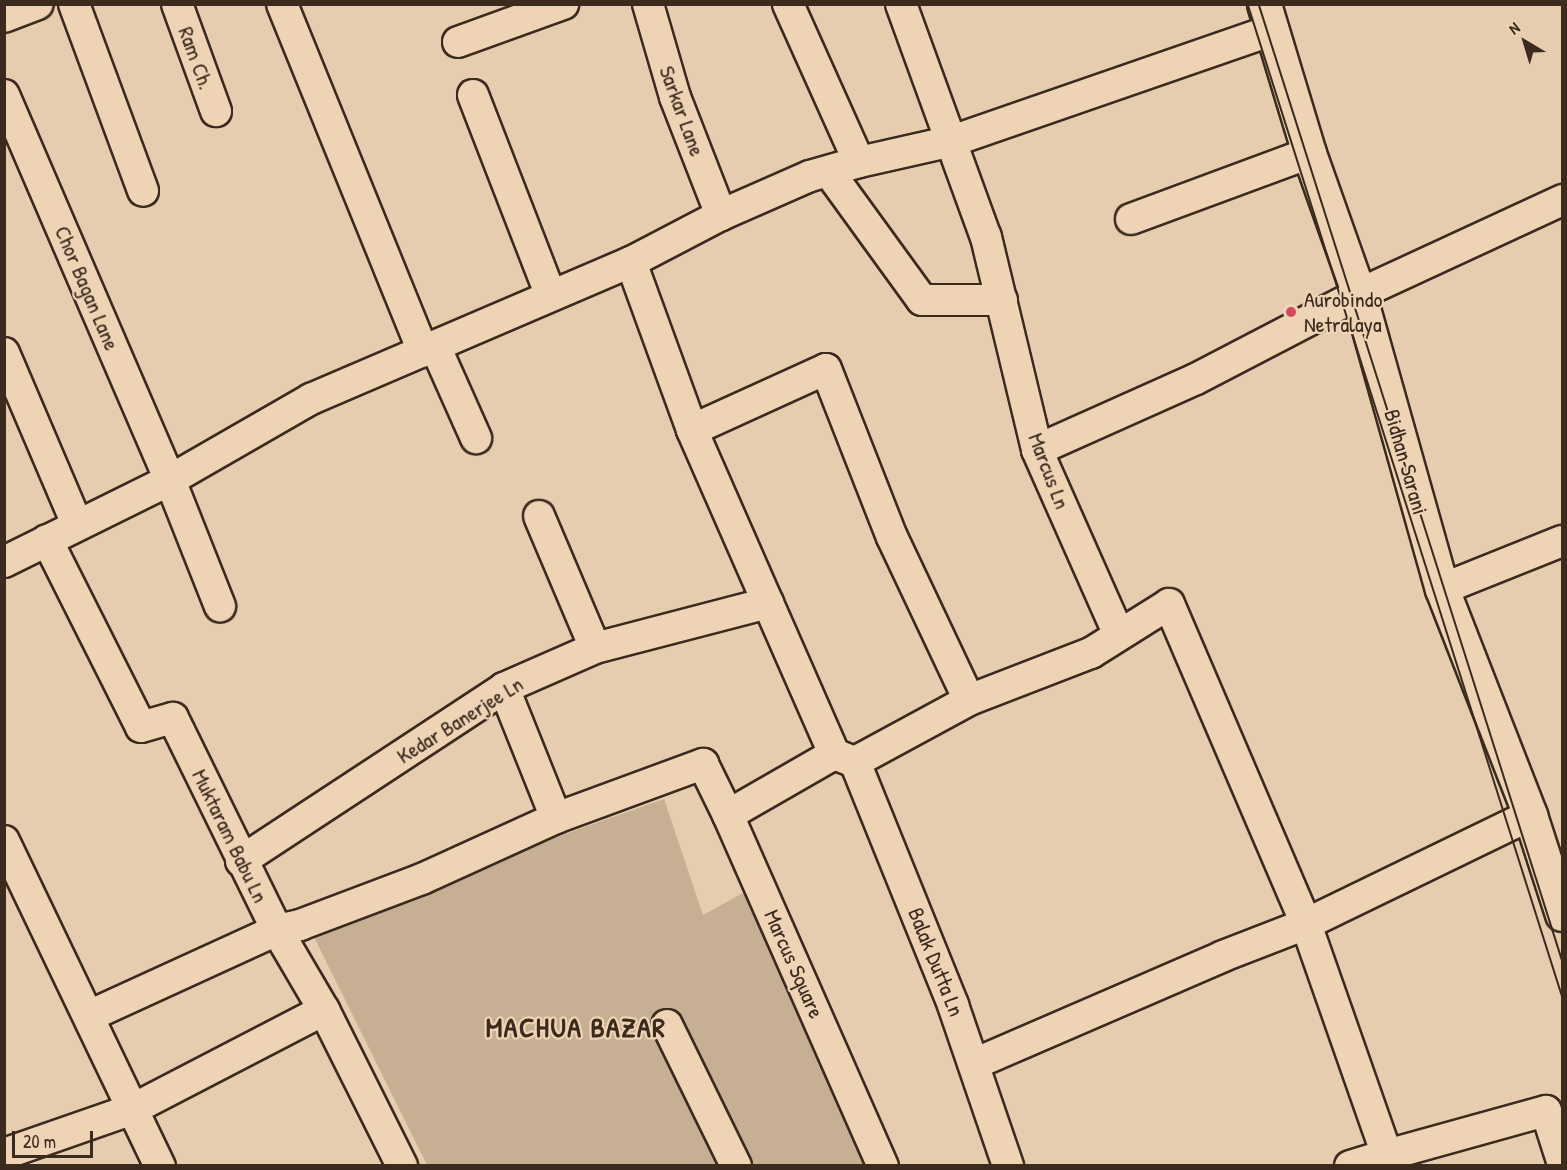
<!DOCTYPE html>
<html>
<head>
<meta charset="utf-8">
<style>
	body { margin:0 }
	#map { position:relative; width:1567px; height:1170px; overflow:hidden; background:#e7cdaf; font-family:"Patrick Hand",sans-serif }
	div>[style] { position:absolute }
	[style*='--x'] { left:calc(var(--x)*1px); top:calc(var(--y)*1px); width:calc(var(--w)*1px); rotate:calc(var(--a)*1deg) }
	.green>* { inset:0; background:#c7af94 }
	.roads { filter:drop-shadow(2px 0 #3b2a1e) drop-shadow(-2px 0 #3b2a1e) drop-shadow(0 2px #3b2a1e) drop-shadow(0 -2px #3b2a1e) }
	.minor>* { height:30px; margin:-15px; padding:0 15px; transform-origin:15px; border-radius:15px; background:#eed4b5 }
	.major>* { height:33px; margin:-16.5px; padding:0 16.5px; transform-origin:16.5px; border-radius:16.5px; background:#eed4b5 }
	.tram>* { height:1.5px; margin:-0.75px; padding:0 0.75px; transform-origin:0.75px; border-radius:0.75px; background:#3b2a1e }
	.dots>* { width:16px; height:16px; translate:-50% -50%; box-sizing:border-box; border:3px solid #eed4b5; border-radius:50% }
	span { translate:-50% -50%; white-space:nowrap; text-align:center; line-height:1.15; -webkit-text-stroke:4.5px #eed4b5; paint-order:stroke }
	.street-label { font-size:22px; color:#3b2a1e }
	.poi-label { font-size:22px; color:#3b2a1e }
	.left { translate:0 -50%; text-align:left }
	.district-label { font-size:28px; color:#3b2a1e; font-weight:700; letter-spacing:1.5px }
	.frame { position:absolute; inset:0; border:6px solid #3b2a1e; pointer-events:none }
	.north { position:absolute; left:1495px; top:12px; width:60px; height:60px; -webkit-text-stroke:4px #eed4b5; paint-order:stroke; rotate:322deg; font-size:16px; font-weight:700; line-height:24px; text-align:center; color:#3b2a1e }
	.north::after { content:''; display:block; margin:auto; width:21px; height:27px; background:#3b2a1e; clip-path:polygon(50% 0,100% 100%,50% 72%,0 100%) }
	.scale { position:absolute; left:12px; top:1131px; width:81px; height:27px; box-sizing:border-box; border:3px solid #3b2a1e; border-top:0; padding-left:8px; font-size:18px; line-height:21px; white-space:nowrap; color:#3b2a1e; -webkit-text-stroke:4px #eed4b5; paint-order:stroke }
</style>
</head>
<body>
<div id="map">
	<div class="green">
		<div style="clip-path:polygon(664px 799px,703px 915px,754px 887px,875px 1165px,427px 1165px,308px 925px)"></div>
	</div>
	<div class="roads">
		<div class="minor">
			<div style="--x:74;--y:4;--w:199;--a:69.7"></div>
			<div style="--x:177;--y:4;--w:114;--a:70"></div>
			<div style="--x:282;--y:4;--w:375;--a:67.9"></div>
			<div style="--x:648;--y:4;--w:97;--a:73.8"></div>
			<div style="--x:675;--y:97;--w:127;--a:68.7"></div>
			<div style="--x:788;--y:4;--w:173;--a:65.8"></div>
			<div style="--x:901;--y:4;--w:248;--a:70"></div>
			<div style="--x:986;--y:237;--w:219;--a:76.5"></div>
			<div style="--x:1037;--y:450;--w:202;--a:66.1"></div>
			<div style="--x:4;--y:17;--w:36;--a:-21"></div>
			<div style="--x:458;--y:42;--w:112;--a:-19.9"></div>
			<div style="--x:4;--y:95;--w:419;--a:66.7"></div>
			<div style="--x:170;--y:480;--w:136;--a:68.4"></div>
			<div style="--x:473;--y:95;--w:213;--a:68.8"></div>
			<div style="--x:829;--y:172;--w:158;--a:54"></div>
			<div style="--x:922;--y:300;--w:80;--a:0"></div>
			<div style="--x:1131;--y:219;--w:190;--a:-20.3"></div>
			<div style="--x:631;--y:262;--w:179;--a:70"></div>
			<div style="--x:692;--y:430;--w:354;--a:66.3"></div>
			<div style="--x:435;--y:346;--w:101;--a:66"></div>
			<div style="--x:4;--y:353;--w:186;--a:66.9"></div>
			<div style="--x:692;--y:430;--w:147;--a:-24.5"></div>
			<div style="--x:826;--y:369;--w:180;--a:68.6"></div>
			<div style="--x:892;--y:537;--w:180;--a:64.7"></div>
			<div style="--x:1037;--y:450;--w:174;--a:-24.1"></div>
			<div style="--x:1196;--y:379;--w:184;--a:-27.5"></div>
			<div style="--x:1359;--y:294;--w:224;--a:-24.8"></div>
			<div style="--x:539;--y:516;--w:143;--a:67"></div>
			<div style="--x:47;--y:540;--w:209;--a:63.3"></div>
			<div style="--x:141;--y:727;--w:33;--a:-16"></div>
			<div style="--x:173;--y:718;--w:236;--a:63.9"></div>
			<div style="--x:277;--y:930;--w:93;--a:59.6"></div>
			<div style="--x:324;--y:1010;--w:174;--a:63.4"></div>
			<div style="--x:4;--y:562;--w:185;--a:-26.3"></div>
			<div style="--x:170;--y:480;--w:163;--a:-29.9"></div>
			<div style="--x:311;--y:399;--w:348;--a:-23.2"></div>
			<div style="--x:631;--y:262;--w:102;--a:-27.6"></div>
			<div style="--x:721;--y:215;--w:97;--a:-23.7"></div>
			<div style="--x:810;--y:176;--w:51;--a:-15.9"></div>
			<div style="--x:859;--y:162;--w:95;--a:-12.7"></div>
			<div style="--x:952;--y:141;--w:340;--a:-19.1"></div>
			<div style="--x:1442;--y:589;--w:129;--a:-21.8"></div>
			<div style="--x:504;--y:688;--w:140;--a:68.2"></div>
			<div style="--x:855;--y:762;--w:262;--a:68"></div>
			<div style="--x:953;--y:1005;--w:170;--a:71.1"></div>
			<div style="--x:728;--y:815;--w:122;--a:-29.9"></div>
			<div style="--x:834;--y:754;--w:22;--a:21"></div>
			<div style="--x:855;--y:762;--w:130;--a:-28.5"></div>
			<div style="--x:969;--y:700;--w:131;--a:-21.1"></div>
			<div style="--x:1091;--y:653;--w:92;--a:-32.1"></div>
			<div style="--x:1169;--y:604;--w:348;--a:66.8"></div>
			<div style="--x:1306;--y:924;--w:245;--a:70.7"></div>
			<div style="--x:1387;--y:1155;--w:165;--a:-15.5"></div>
			<div style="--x:1546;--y:1111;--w:52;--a:72.3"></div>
			<div style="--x:4;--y:841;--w:361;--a:64.4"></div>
			<div style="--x:241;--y:861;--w:315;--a:-33.3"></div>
			<div style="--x:504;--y:688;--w:99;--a:-23.7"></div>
			<div style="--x:595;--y:648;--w:179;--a:-14.6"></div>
			<div style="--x:89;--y:1016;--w:207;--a:-24.6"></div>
			<div style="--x:277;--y:930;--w:24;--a:-12"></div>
			<div style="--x:300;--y:925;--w:130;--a:-20.7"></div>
			<div style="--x:422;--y:879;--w:147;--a:-24.5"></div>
			<div style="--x:556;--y:818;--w:157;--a:-20.2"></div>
			<div style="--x:703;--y:764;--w:57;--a:63.9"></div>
			<div style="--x:728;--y:815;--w:384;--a:66.2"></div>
			<div style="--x:667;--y:1025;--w:157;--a:63.9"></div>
			<div style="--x:974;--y:1064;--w:271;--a:-23.4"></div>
			<div style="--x:1223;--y:956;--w:89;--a:-21.1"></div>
			<div style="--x:1306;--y:924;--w:249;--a:-25.9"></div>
			<div style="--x:4;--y:1154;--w:137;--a:-19.2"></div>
			<div style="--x:133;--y:1109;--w:215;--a:-27.4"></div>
			<div style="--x:1350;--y:1166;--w:39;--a:-17"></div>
		</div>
		<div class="major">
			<div style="--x:1264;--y:4;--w:156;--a:73.2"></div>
			<div style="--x:1309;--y:153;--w:150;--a:70.5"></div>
			<div style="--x:1359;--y:294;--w:306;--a:74.3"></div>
			<div style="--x:1442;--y:589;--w:243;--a:68.7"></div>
			<div style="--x:1530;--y:815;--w:104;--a:72.1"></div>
		</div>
	</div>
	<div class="tram">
		<div style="--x:1248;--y:4;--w:1040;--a:72.42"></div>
		<div style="--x:1259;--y:4;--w:1002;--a:72.4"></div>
	</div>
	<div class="dots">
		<div style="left:1291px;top:312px;background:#d1495b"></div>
	</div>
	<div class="street-label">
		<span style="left:196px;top:58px;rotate:70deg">Ram Ch.</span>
		<span style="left:682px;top:111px;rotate:70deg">Sarkar Lane</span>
		<span style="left:87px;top:288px;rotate:67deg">Chor Bagan Lane</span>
		<span style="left:1406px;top:462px;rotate:74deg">Bidhan Sarani</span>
		<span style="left:1049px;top:471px;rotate:69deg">Marcus Ln</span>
		<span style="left:460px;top:720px;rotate:-32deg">Kedar Banerjee Ln</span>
		<span style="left:230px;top:836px;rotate:64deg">Muktaram Babu Ln</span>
		<span style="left:936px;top:962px;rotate:68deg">Balak Dutta Ln</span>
		<span style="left:794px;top:964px;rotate:66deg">Marcus Square</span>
	</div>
	<div class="poi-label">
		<span class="left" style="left:1304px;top:312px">Aurobindo<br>Netralaya</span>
	</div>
	<div class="district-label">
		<span style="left:576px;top:1027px">MACHUA BAZAR</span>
	</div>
	<div class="frame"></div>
	<div class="north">N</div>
	<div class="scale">20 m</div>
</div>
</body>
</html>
